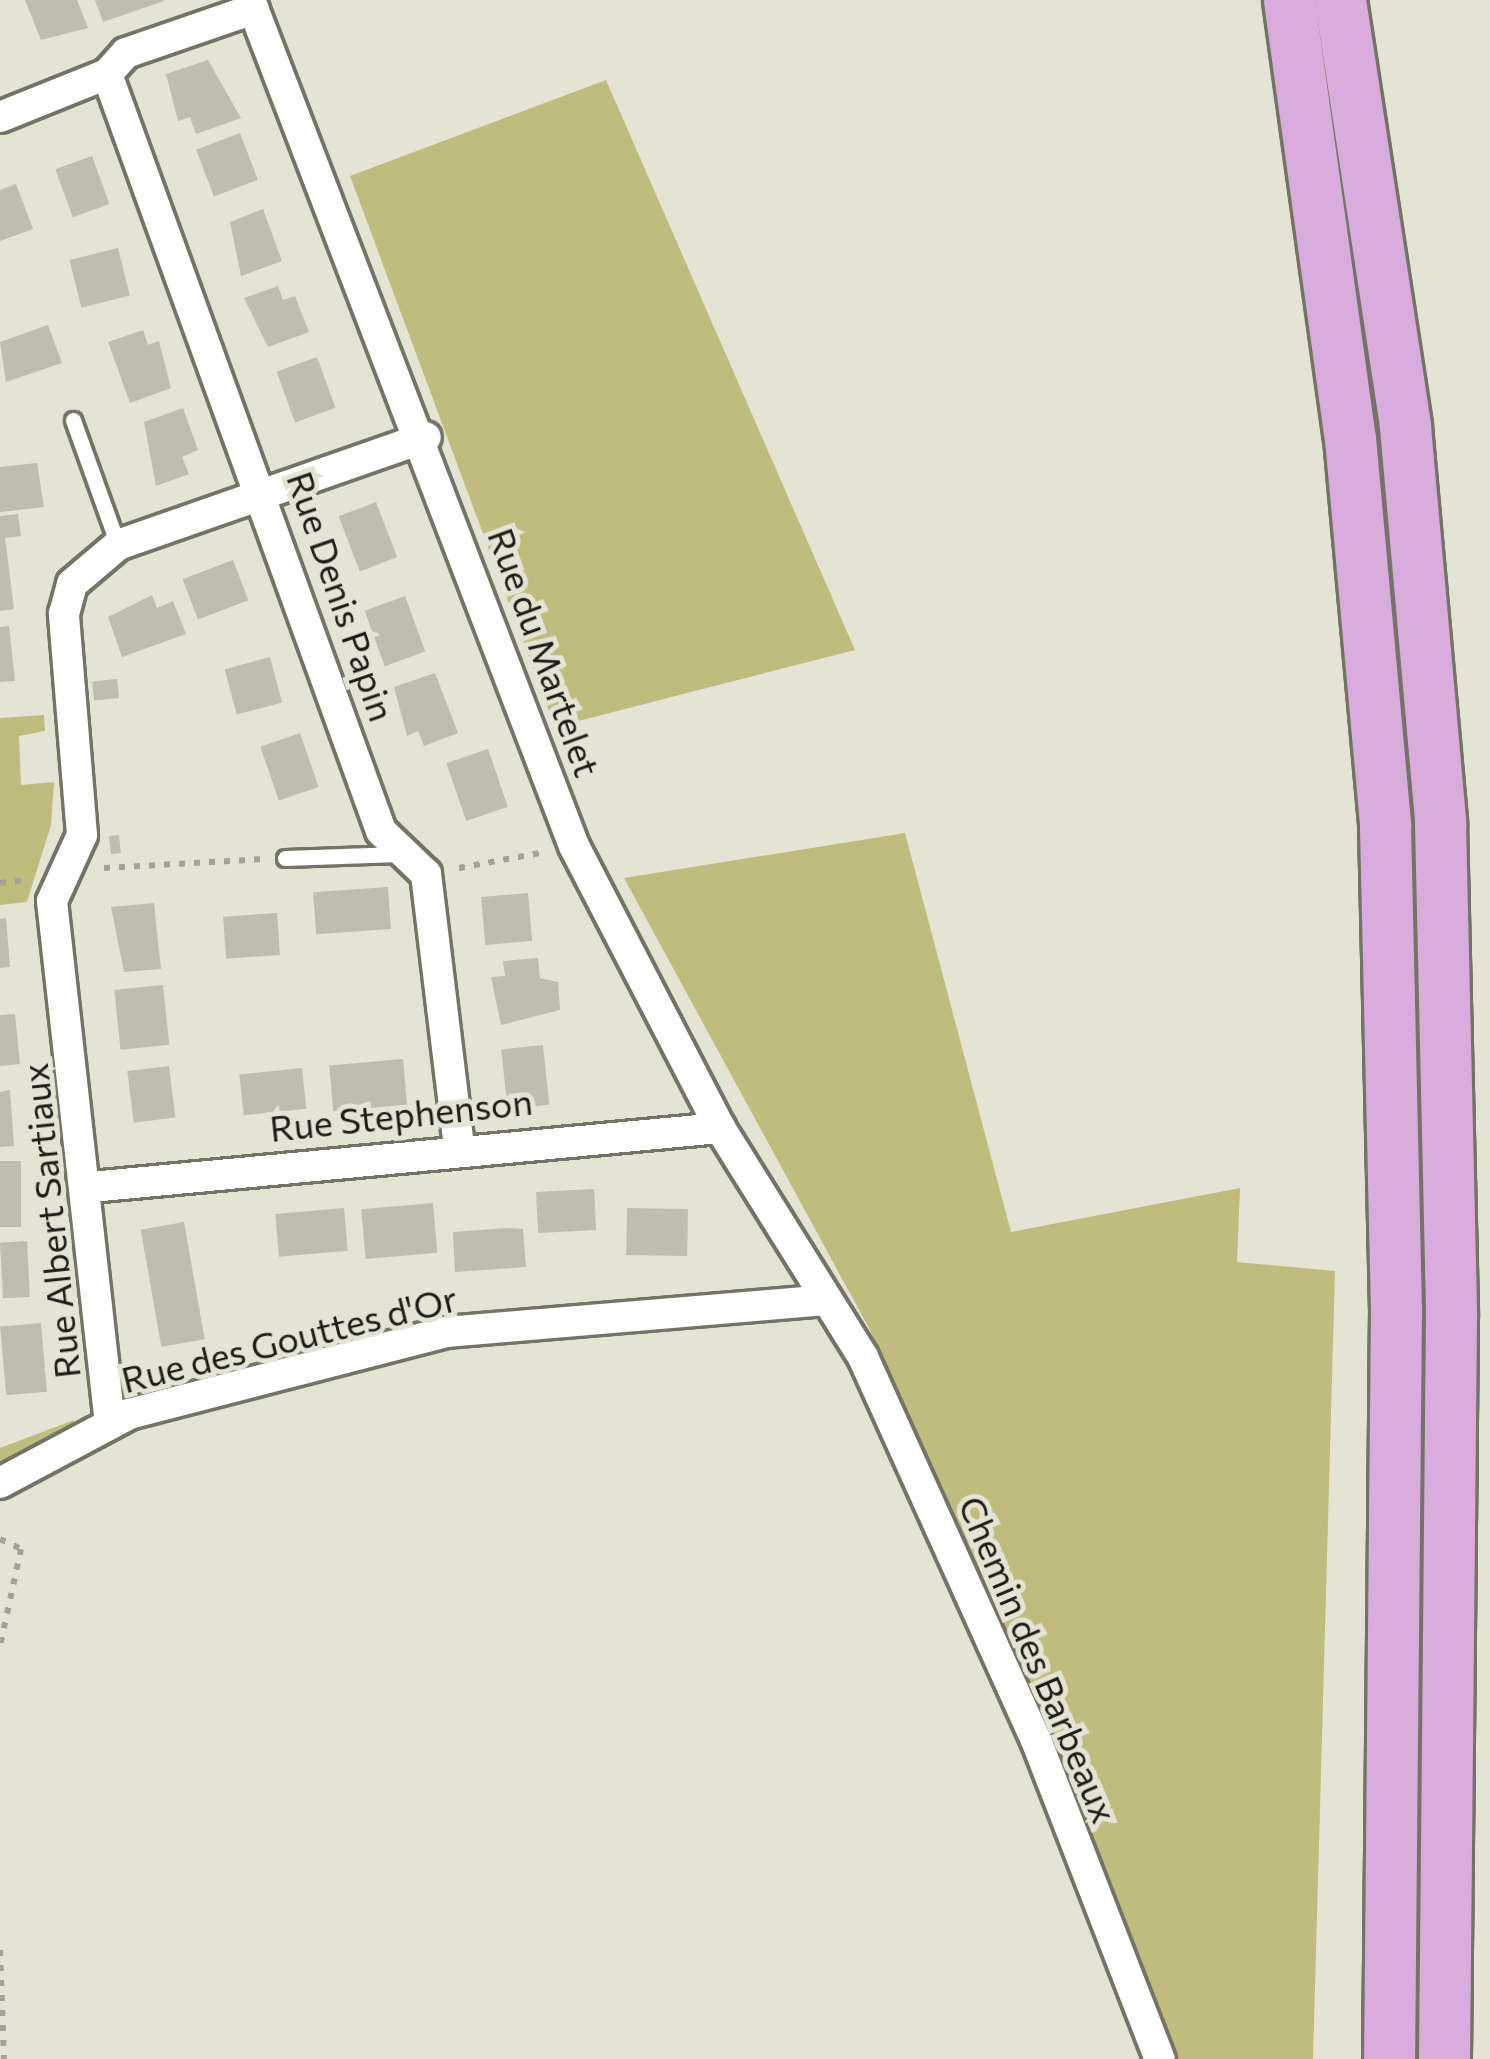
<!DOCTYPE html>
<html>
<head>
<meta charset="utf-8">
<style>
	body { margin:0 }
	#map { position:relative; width:1490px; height:2059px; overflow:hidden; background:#e4e4d4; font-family:Commissioner,sans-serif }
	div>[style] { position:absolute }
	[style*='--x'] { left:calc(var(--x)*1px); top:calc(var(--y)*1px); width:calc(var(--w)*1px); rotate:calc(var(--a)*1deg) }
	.green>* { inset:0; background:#c0bc7e }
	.building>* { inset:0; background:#bebeaf; transform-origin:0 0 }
	.path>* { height:6px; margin-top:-3px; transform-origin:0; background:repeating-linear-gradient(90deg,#a2a295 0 6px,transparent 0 15px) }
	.roads { filter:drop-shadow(3px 0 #747466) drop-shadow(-3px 0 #747466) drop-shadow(0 3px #747466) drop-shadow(0 -3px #747466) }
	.service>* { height:15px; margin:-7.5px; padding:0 7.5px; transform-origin:7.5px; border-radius:7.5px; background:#fff }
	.minor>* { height:30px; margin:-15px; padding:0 15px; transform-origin:15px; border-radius:15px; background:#fff }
	.trunk>* { height:51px; margin:-25.5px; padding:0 25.5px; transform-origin:25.5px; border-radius:25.5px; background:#daacde }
	span { translate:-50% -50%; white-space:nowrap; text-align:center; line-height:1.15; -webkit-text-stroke:10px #e4e4d4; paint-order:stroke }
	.street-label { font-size:36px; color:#1c1b16 }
</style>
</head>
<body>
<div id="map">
	<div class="green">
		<div style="clip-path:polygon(606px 80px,855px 650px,555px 727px,350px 176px)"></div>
		<div style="clip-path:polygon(44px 715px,45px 731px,19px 736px,21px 785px,54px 782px,51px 825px,27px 902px,0 905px,0 718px)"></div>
		<div style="clip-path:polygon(905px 833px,1011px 1232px,1240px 1188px,1237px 1262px,1335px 1271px,1313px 2059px,1160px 2059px,870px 1330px,624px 878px)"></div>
		<div style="clip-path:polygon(74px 1420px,72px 1427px,0 1463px,0 1448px)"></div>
	</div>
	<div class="building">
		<div style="clip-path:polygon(25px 0,77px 0,88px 28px,41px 40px)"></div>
		<div style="clip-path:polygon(95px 0,164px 0,164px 1px,103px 22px)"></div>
		<div style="clip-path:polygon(208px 60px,241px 118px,196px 134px,190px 117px,178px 121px,166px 74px)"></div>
		<div style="left:240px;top:133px;width:50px;height:47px;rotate:69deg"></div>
		<div style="left:92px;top:156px;width:51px;height:39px;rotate:70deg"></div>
		<div style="clip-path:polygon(16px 184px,33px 229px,0 241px,0 190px)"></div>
		<div style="clip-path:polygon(263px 209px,282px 261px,241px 276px,230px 222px)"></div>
		<div style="left:118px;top:248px;width:49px;height:50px;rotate:76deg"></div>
		<div style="clip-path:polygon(278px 286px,283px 300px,295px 296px,309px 332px,268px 347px,244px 298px)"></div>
		<div style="clip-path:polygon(48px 325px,62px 363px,6px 382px,0 342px)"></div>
		<div style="clip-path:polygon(143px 330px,148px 345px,159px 341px,171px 388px,130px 403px,108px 342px)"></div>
		<div style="left:317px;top:357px;width:54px;height:43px;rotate:70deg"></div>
		<div style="clip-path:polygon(183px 408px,198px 450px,182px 457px,189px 474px,156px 486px,144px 422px)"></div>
		<div style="clip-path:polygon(37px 463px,44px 507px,0 512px,0 467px)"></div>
		<div style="left:376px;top:502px;width:59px;height:40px;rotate:69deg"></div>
		<div style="clip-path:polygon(18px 514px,21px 536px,5px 538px,14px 609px,0 611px,0 516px)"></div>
		<div style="left:233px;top:560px;width:43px;height:54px;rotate:69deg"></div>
		<div style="clip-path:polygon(152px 595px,157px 608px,173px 601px,186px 634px,122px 657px,108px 617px)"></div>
		<div style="left:405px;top:596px;width:59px;height:43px;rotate:70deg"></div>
		<div style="clip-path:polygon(9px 626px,15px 681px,0 682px,0 627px)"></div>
		<div style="left:270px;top:657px;width:47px;height:47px;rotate:75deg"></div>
		<div style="clip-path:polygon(435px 673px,458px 733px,424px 746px,418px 731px,407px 736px,394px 687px)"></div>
		<div style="left:117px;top:679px;width:19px;height:25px;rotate:84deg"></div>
		<div style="left:300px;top:733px;width:57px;height:42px;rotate:71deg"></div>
		<div style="left:488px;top:749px;width:61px;height:44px;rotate:71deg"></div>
		<div style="left:119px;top:835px;width:18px;height:10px;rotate:84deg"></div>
		<div style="left:388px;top:887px;width:42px;height:75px;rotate:86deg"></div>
		<div style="left:528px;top:893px;width:48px;height:47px;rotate:85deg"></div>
		<div style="clip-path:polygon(154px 903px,161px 969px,124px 972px,111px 907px)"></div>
		<div style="left:277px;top:913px;width:42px;height:54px;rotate:86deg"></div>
		<div style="clip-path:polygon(6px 918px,10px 967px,0 968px,0 919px)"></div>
		<div style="clip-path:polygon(538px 958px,540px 978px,558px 982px,560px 1010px,501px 1025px,491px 977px,505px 976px,503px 961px)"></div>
		<div style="left:163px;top:985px;width:60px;height:49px;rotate:84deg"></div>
		<div style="clip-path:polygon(15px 1014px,20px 1064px,0 1066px,0 1015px)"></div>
		<div style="left:543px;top:1045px;width:60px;height:42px;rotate:84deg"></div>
		<div style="left:403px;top:1059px;width:46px;height:74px;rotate:85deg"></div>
		<div style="left:169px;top:1066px;width:52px;height:42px;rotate:83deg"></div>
		<div style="left:302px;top:1068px;width:41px;height:63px;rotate:84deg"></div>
		<div style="clip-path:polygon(10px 1090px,14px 1146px,0 1147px,0 1092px)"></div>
		<div style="left:21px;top:1161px;width:66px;height:21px;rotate:90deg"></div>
		<div style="left:594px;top:1189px;width:41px;height:58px;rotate:87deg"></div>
		<div style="left:433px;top:1203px;width:50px;height:72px;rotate:85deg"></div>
		<div style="left:344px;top:1208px;width:43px;height:69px;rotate:85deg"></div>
		<div style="left:627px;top:1208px;width:61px;height:47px;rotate:1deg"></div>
		<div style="left:184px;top:1222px;width:119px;height:44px;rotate:80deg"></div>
		<div style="clip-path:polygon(507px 1228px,523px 1229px,526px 1267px,455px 1272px,453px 1232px)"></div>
		<div style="left:27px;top:1241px;width:56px;height:27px;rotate:87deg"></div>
		<div style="left:41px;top:1323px;width:69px;height:41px;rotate:85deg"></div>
	</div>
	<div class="path">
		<div style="--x:104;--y:868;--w:161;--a:-3.2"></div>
		<div style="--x:459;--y:868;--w:82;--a:-10.5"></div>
		<div style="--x:0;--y:883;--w:26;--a:-7"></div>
		<div style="--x:0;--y:1539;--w:23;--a:25"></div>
		<div style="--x:21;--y:1549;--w:99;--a:102.2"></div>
		<div style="--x:0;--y:1950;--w:109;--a:87.9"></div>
	</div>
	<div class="roads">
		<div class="service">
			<div style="--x:73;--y:420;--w:133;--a:70.2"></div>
			<div style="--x:285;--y:858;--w:116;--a:-2"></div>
		</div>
		<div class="minor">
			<div style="--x:250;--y:0;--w:906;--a:69.04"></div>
			<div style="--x:574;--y:846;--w:318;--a:62.6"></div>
			<div style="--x:720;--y:1128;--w:270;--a:58"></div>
			<div style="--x:863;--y:1357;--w:420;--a:65.7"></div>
			<div style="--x:1036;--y:1740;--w:342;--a:68.8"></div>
			<div style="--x:107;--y:74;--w:805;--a:70.1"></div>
			<div style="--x:381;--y:831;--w:62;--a:43.7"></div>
			<div style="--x:426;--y:874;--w:273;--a:83.1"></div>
			<div style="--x:0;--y:117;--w:115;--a:-21.9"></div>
			<div style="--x:107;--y:74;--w:28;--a:-48"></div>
			<div style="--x:126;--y:53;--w:135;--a:-19"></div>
			<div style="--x:91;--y:1187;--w:632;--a:-5.36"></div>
			<div style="--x:110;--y:1424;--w:526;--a:-96.33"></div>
			<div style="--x:52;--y:901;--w:72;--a:-65.6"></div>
			<div style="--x:82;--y:835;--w:222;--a:-94.7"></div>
			<div style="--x:64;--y:614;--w:31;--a:-75"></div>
			<div style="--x:72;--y:584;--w:60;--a:-40.3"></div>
			<div style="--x:118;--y:545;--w:326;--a:-19.3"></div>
			<div style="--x:0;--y:1483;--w:146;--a:-28.1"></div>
			<div style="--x:129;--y:1414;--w:327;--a:-14.5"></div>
			<div style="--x:446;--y:1332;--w:381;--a:-4.8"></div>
		</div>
		<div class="trunk">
			<div style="--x:1289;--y:0;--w:442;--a:82.1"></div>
			<div style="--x:1350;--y:438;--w:390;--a:84.8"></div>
			<div style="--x:1385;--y:826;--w:483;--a:88.7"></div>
			<div style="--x:1396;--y:1309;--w:750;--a:90.53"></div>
			<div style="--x:1340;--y:0;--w:432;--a:81.3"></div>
			<div style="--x:1405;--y:427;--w:398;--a:84.9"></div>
			<div style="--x:1440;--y:823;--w:493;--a:88.7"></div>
			<div style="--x:1451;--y:1316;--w:743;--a:90.54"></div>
		</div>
	</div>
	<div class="street-label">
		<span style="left:342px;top:596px;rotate:71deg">Rue Denis Papin</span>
		<span style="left:545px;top:652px;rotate:70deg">Rue du Martelet</span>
		<span style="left:401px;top:1114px;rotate:-6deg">Rue Stephenson</span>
		<span style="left:50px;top:1221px;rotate:-96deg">Rue Albert Sartiaux</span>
		<span style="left:289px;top:1338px;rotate:-14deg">Rue des Gouttes d'Or</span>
		<span style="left:1039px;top:1659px;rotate:67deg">Chemin des Barbeaux</span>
	</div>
</div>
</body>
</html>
